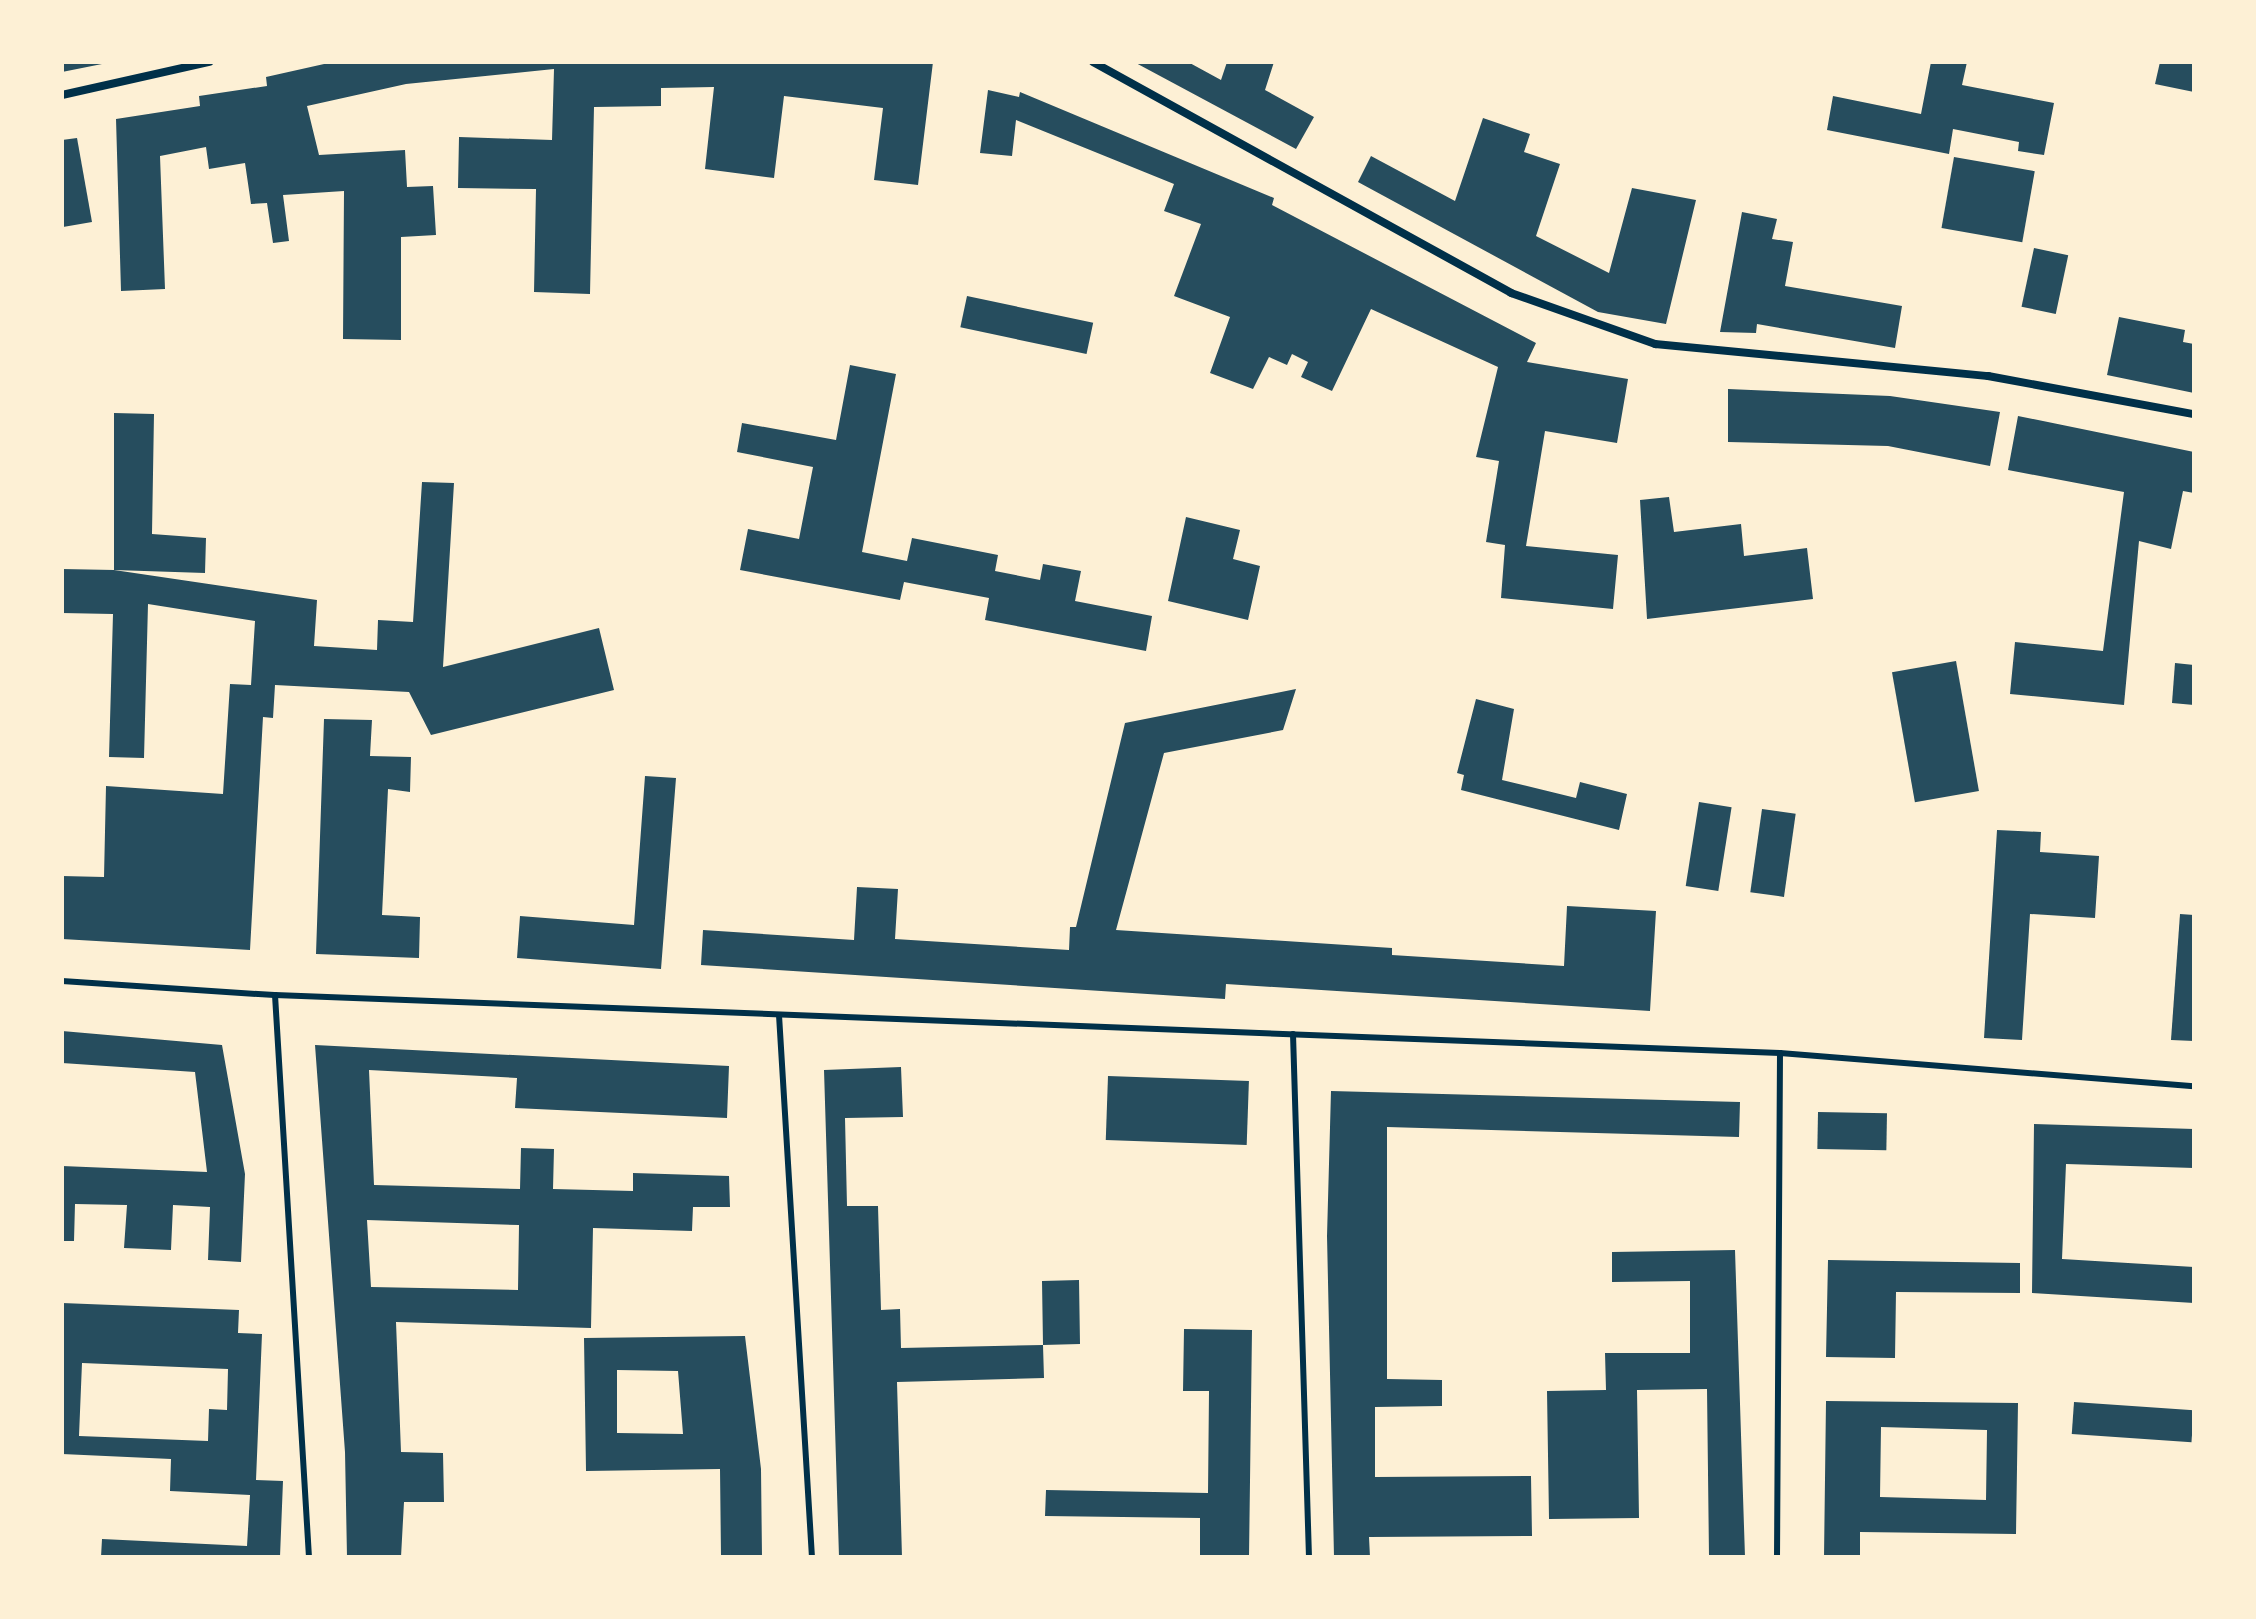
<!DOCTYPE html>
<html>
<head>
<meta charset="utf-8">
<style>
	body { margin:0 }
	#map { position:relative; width:2256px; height:1619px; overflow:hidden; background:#fdf0d5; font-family:"Noto Serif",serif }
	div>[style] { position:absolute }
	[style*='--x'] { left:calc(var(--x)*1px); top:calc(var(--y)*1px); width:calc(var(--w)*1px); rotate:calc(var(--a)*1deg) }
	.building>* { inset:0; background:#264d5e; transform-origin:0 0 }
	.service>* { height:6px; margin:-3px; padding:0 3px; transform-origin:3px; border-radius:3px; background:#003049 }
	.minor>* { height:8px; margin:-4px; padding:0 4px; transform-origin:4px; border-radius:4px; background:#003049 }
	span { translate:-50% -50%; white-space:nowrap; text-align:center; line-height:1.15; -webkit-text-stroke:6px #fdf0d5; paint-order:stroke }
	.frame { position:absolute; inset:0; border:64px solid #fdf0d5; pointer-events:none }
</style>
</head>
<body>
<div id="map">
	<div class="building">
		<div style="clip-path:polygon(62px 62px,106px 62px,107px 63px,62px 72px)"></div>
		<div style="clip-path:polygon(333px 62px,933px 62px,918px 185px,874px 180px,883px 108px,784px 96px,774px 178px,705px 169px,714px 87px,661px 88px,661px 106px,594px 107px,590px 294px,534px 292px,536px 189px,458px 188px,459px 137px,552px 140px,554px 69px,406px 84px,307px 106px,319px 155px,405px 150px,407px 187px,433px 186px,436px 235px,401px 237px,401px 340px,343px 339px,344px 191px,283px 195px,289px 241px,273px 243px,267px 203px,251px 204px,245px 163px,209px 169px,206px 147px,160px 156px,165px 289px,121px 291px,116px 119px,200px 106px,199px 96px,267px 86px,266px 77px)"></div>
		<div style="clip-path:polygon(1134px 62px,1188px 62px,1221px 80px,1227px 62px,1274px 62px,1265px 90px,1314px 117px,1296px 149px)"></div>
		<div style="clip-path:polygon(1931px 62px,1967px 62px,1962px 85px,2054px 103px,2044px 155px,2018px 151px,2019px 142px,1953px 129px,1949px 154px,1827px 130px,1833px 96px,1921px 114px)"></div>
		<div style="clip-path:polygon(2160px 62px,2194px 62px,2194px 92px,2155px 84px)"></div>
		<div style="clip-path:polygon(988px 90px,1019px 97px,1020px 92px,1274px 198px,1272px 205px,1536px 343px,1527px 362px,1628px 379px,1617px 443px,1545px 431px,1526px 546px,1618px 555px,1613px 609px,1501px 598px,1505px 545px,1486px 542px,1499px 461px,1476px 457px,1498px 367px,1371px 309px,1332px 391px,1301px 377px,1308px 362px,1292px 354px,1287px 365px,1269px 357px,1253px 389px,1210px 373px,1230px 317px,1174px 296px,1201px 224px,1164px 211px,1174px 184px,1016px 120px,1012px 156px,980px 153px)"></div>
		<div style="clip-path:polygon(1483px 118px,1530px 134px,1524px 152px,1560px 164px,1536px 236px,1609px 273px,1632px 188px,1696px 200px,1666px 324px,1598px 312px,1358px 182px,1371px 156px,1455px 201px)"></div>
		<div style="clip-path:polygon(77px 138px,92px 222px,63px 227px,62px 140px)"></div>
		<div style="left:1954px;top:157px;width:82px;height:72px;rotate:10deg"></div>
		<div style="clip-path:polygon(1742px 212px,1777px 219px,1772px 239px,1793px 242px,1785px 286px,1902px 306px,1895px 348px,1757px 324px,1756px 333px,1720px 332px)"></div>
		<div style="left:2034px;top:248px;width:35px;height:60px;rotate:12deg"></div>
		<div style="left:967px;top:296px;width:129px;height:32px;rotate:12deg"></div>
		<div style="clip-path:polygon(2119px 317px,2185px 330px,2183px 342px,2194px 344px,2194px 393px,2107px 375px)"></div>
		<div style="clip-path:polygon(850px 365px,896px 374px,862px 552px,907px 561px,912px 538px,998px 555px,995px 571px,1040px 580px,1043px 564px,1081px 571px,1075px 601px,1152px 616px,1146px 651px,985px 620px,989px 598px,904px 582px,900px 600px,740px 570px,748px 529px,799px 539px,813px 467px,737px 452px,742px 423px,836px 440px)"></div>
		<div style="clip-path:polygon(1728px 389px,1890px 396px,2000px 412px,1990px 466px,1888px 446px,1728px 442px)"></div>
		<div style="clip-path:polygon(114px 413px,154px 414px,152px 534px,206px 538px,205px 573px,114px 570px)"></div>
		<div style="clip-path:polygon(2018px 416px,2194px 452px,2194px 493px,2183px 491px,2171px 549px,2139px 541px,2124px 705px,2010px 694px,2015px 642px,2103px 651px,2124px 492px,2008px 470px)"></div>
		<div style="clip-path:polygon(422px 482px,454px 483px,443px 667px,599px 628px,614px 690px,431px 735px,409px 692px,275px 685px,273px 718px,263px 717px,250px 950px,62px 939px,62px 876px,104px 877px,106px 786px,223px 794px,230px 684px,251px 685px,255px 621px,148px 604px,144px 758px,109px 757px,113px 614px,62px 613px,62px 569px,114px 570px,317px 600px,314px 646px,377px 650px,378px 620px,413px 622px)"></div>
		<div style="clip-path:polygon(1669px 497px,1674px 532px,1741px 524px,1744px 556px,1807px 548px,1813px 599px,1647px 619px,1640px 500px)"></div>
		<div style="clip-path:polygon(1186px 517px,1240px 530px,1233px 559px,1260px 566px,1248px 620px,1168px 601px)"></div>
		<div style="left:1956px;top:661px;width:132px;height:65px;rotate:80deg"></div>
		<div style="clip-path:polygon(2175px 663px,2194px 665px,2194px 705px,2172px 703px)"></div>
		<div style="clip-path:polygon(1296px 689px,1283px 730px,1164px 753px,1116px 930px,1392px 948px,1392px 955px,1564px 966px,1567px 906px,1656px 911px,1650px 1011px,1226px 984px,1225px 999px,701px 965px,703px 930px,854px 940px,857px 887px,898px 889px,895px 939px,1069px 950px,1070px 927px,1076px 927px,1125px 723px)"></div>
		<div style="clip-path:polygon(1476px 699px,1514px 709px,1502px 780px,1576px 798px,1580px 782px,1627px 794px,1619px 830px,1461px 790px,1464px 775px,1457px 773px)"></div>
		<div style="clip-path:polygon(324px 719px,372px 720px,370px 756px,411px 757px,410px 792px,388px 789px,382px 915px,420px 917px,419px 958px,316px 954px)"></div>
		<div style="clip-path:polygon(645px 776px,676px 778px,661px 969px,517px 958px,520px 916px,634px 925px)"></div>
		<div style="left:1699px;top:802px;width:33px;height:85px;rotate:9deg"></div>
		<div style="left:1762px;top:809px;width:34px;height:84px;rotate:8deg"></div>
		<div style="clip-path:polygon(1997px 830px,2041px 832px,2040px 852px,2099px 856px,2095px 918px,2030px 914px,2022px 1040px,1984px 1038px)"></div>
		<div style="clip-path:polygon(2180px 914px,2194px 915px,2194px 1041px,2171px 1040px)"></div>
		<div style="clip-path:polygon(62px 1031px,222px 1045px,245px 1174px,241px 1262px,208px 1260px,210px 1207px,173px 1205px,171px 1250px,124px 1248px,127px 1205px,75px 1204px,74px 1241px,62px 1241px,62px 1166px,207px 1172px,195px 1072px,62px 1063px)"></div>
		<div style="clip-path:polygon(evenodd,315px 1045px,729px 1066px,727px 1118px,515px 1108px,517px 1078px,369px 1070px,374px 1185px,520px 1189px,521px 1148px,554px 1149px,553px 1189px,633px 1191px,633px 1173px,729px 1176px,730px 1207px,693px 1207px,692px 1231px,593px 1228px,591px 1328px,396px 1322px,401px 1452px,443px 1453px,444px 1502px,404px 1502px,401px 1557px,347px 1557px,345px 1452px,315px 1045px,367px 1220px,519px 1225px,518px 1290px,371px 1287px,367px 1220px)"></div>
		<div style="clip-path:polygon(901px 1067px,903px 1117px,845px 1118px,847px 1206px,878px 1206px,881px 1310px,900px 1309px,901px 1348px,1043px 1345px,1042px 1281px,1079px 1280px,1080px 1344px,1043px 1345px,1044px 1378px,897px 1382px,902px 1557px,839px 1557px,824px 1070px)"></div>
		<div style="left:1108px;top:1076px;width:141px;height:64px;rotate:2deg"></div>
		<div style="clip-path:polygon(1331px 1091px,1740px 1102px,1739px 1137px,1387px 1127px,1387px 1379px,1442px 1380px,1442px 1406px,1375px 1407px,1375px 1477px,1531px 1476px,1532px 1536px,1369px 1537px,1370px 1557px,1334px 1557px,1327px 1236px)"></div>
		<div style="left:1818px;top:1112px;width:69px;height:37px;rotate:1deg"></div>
		<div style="clip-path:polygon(2034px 1124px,2194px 1129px,2194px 1168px,2066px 1164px,2062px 1259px,2194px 1267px,2194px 1303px,2032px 1293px)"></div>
		<div style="clip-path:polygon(1735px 1250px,1745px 1557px,1709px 1557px,1707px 1389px,1637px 1390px,1639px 1518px,1549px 1519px,1547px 1391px,1606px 1390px,1605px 1353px,1690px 1353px,1690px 1281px,1612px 1282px,1612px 1252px)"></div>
		<div style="clip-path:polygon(1828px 1260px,2020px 1263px,2020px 1293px,1896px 1292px,1895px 1358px,1826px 1357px)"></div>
		<div style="clip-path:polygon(evenodd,62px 1303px,239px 1310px,238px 1333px,262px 1334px,256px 1480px,283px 1481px,280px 1557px,101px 1557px,102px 1539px,247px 1546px,250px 1495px,170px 1491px,171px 1459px,62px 1454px,62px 1303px,82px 1363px,228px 1369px,227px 1410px,209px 1409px,208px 1441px,79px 1436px,82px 1363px)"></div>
		<div style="clip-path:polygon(1184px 1329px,1252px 1330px,1249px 1557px,1200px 1557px,1200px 1518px,1045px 1516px,1046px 1490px,1208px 1493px,1209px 1391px,1183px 1391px)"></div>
		<div style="clip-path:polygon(evenodd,745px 1336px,761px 1469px,762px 1557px,721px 1557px,720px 1469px,586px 1471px,584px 1338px,745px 1336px,617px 1370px,678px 1371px,683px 1434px,617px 1433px,617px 1370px)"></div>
		<div style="clip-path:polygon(evenodd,1826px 1401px,2018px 1403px,2016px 1534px,1860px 1532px,1860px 1557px,1824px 1557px,1826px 1401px,1881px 1427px,1987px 1430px,1986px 1500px,1880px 1497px,1881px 1427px)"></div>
		<div style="left:2074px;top:1402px;width:120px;height:32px;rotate:4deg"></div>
	</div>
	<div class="service">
		<div style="--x:62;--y:981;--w:213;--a:3.8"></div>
		<div style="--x:275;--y:995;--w:1506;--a:2.21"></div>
		<div style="--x:1780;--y:1053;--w:504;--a:90.34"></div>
		<div style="--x:275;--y:995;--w:563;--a:86.54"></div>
		<div style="--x:779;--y:1015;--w:543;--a:86.52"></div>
		<div style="--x:1293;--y:1034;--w:523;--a:88.25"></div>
		<div style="--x:1780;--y:1053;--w:415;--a:4.6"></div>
	</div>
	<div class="minor">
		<div style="--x:1093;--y:62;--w:478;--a:28.9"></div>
		<div style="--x:1511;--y:293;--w:153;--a:19.5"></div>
		<div style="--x:1655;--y:344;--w:335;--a:5.5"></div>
		<div style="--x:1988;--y:376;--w:209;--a:10.5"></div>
		<div style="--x:62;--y:95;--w:151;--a:-12.7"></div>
	</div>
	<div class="frame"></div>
</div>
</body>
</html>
